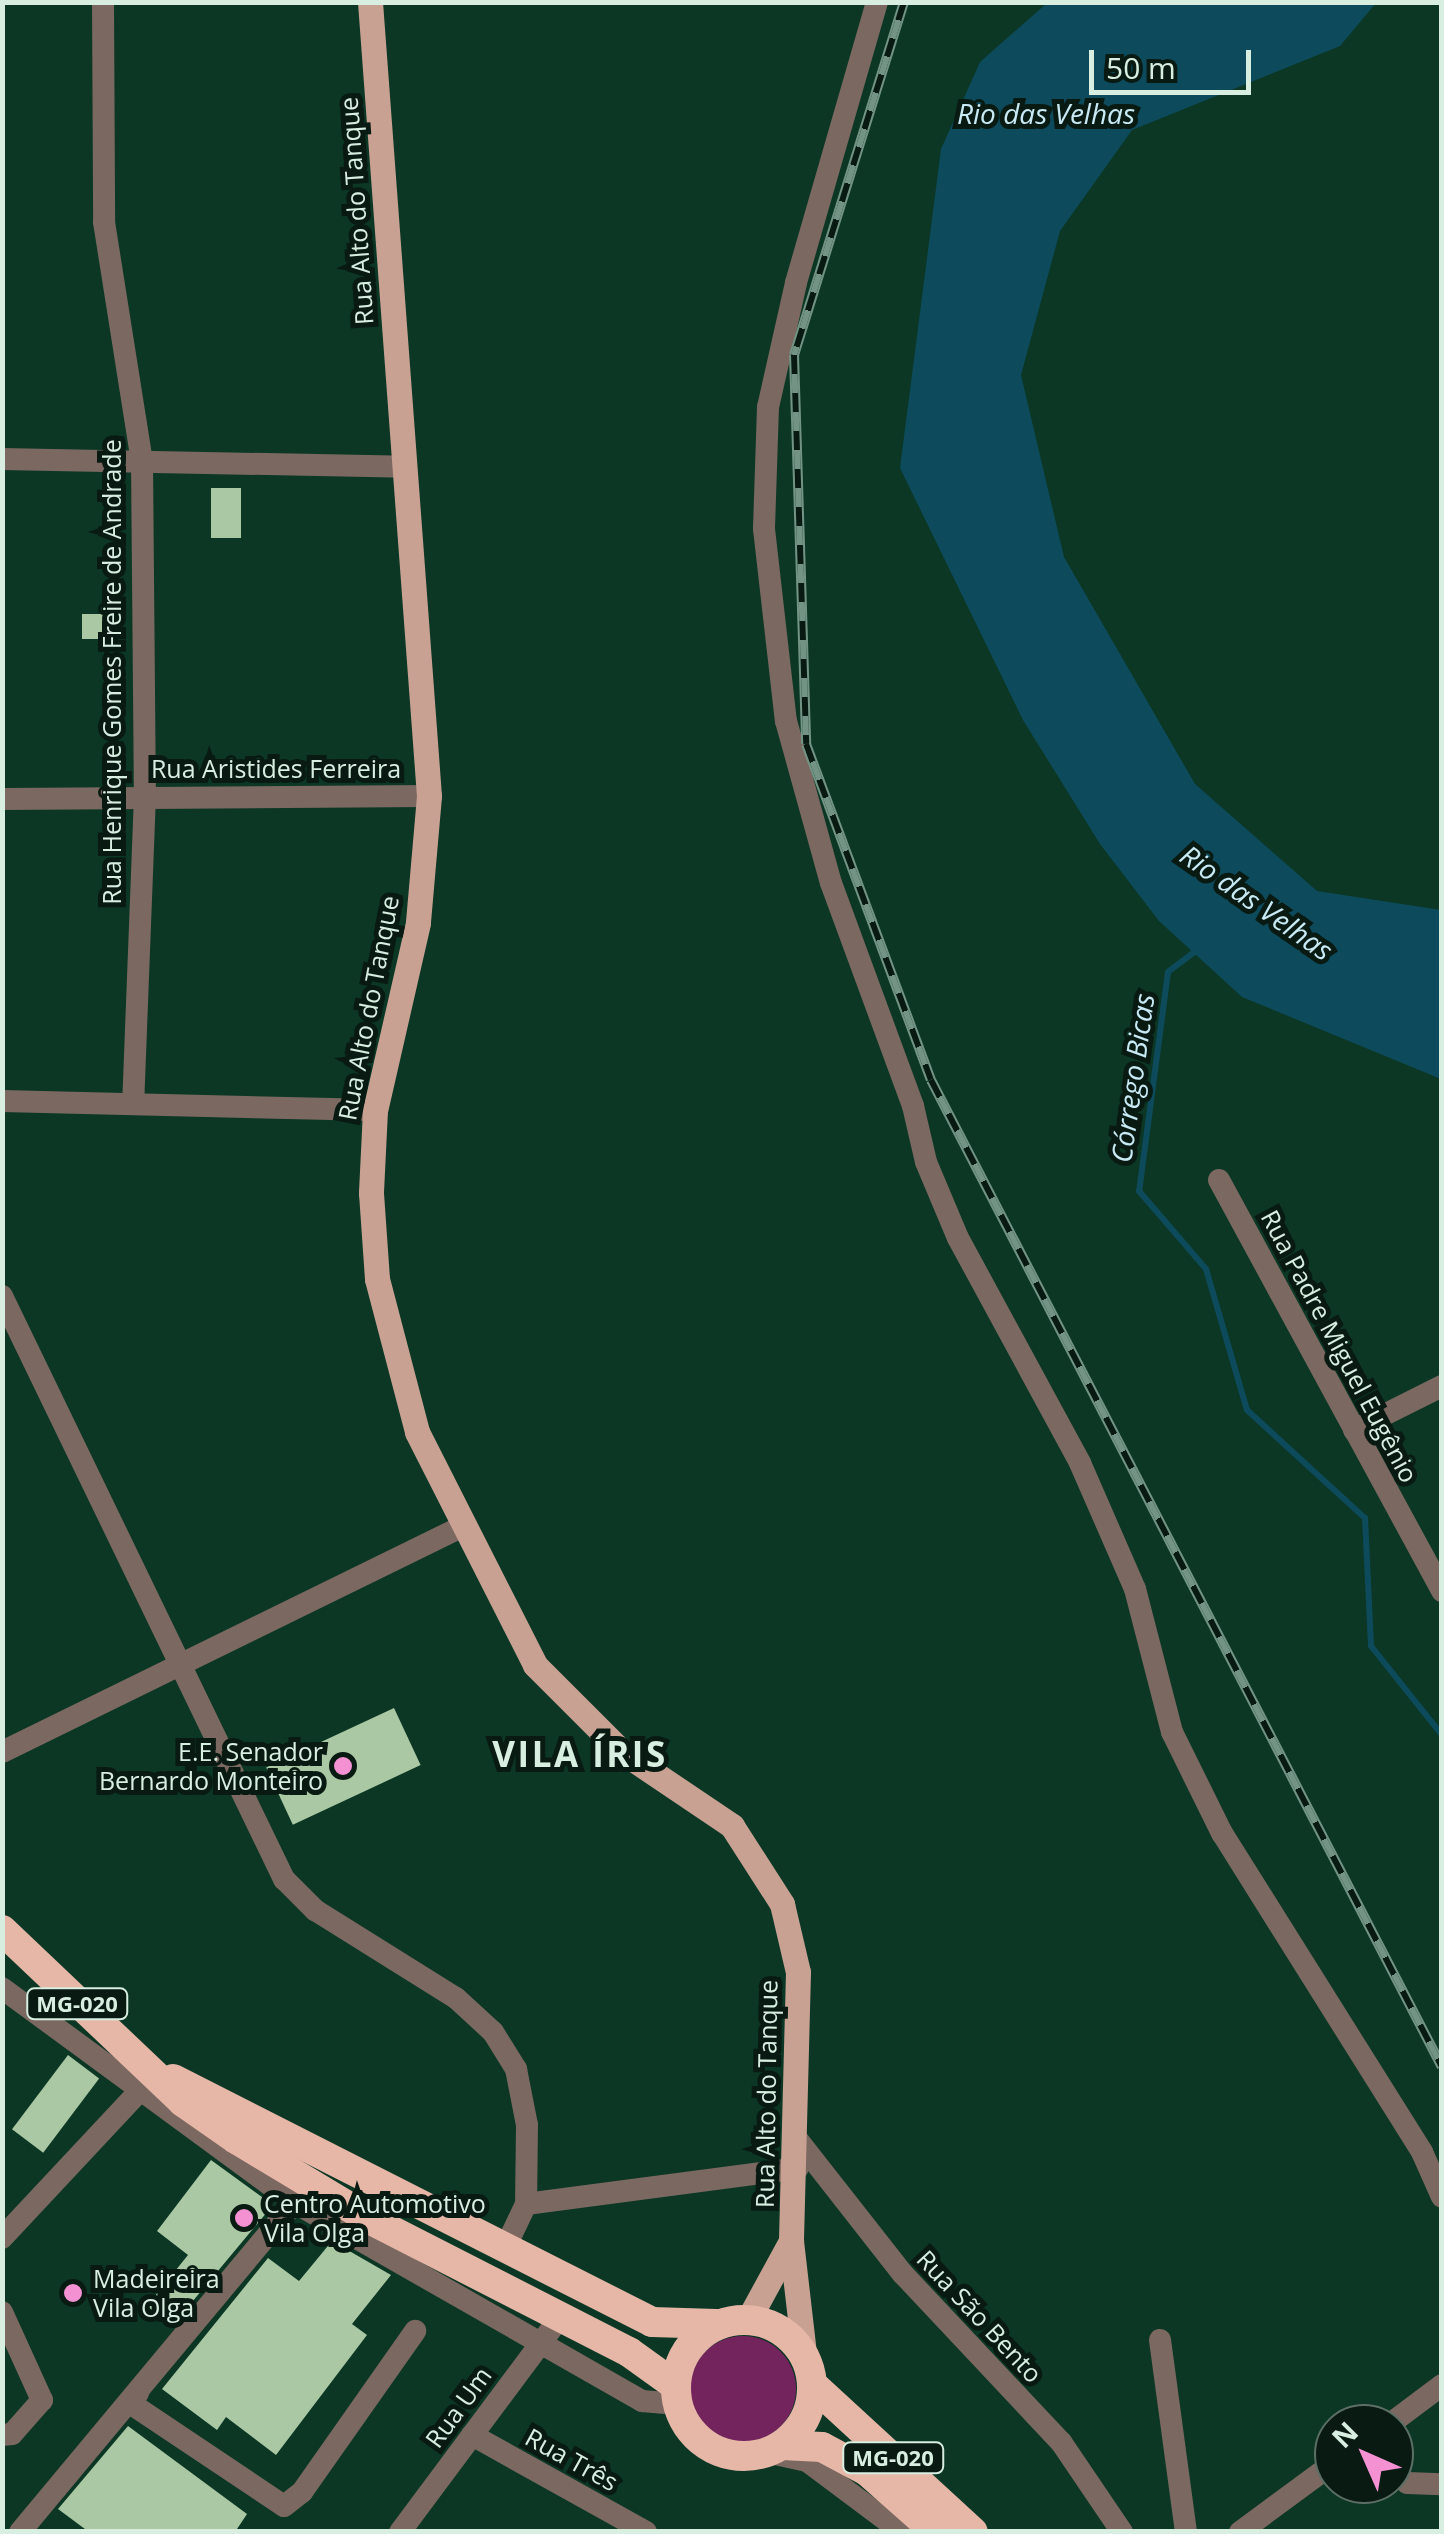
<!DOCTYPE html>
<html>
<head>
<meta charset="utf-8">
<style>
	body { margin:0 }
	#map { position:relative; width:1444px; height:2534px; overflow:hidden; background:#0b3724; font-family:"Open Sans",sans-serif }
	div>[style] { position:absolute }
	[style*='--x'] { left:calc(var(--x)*1px); top:calc(var(--y)*1px); width:calc(var(--w)*1px); rotate:calc(var(--a)*1deg) }
	.green>* { inset:0; background:#73245d }
	.round { border-radius:50% }
	.water>* { inset:0; background:#0d4b5c }
	.stream>* { height:6px; margin:-3px; padding:0 3px; transform-origin:3px; border-radius:3px; background:#0d4b5c }
	.building>* { inset:0; background:#aac8a4; transform-origin:0 0 }
	.minor>* { height:22px; margin:-11px; padding:0 11px; transform-origin:11px; border-radius:11px; background:#7b6861 }
	.major>* { height:25px; margin:-12.5px; padding:0 12.5px; transform-origin:12.5px; border-radius:12.5px; background:#c8a193 }
	.highway>* { height:30px; margin:-15px; padding:0 15px; transform-origin:15px; border-radius:15px; background:#e6b7a7 }
	.highway>.ring { margin:-15px; padding:0; box-sizing:content-box; background:none; border:30px solid #e6b7a7; border-radius:50% }
	.rail>* { height:10px; margin-top:-5px; transform-origin:0; background:repeating-linear-gradient(90deg,#091a12 0 19px,#739484 0 38px); box-sizing:border-box; border-block:2px solid #739484 }
	.dots>* { width:28px; height:28px; translate:-50% -50%; box-sizing:border-box; border:5px solid #091a12; border-radius:50% }
	span { translate:-50% -50%; white-space:nowrap; text-align:center; line-height:1.15; -webkit-text-stroke:10px #091a12; paint-order:stroke }
	.shield-label span { padding:2px 8px; background:#091a12; border:2px solid; border-radius:8px; -webkit-text-stroke-width:0 }
	.shield-label { font-size:22px; color:#d8eee1; font-weight:700 }
	.street-label { font-size:25px; color:#d8eee1 }
	.poi-label { font-size:25px; color:#d8eee1 }
	.right { translate:-100% -50%; text-align:right }
	.left { translate:0 -50%; text-align:left }
	.water-label { font-size:28px; color:#c8eaf5; font-style:italic }
	.district-label { font-size:35px; color:#d8eee1; font-weight:700; letter-spacing:2.5px }
	.frame { position:absolute; inset:0; border:5px solid #d8eee1; pointer-events:none }
	.north { position:absolute; left:1314px; top:2404px; width:100px; height:100px; box-sizing:border-box; background:#091a12; border:2px solid #5c6f65; border-radius:50%; rotate:315deg; font-size:28px; font-weight:700; line-height:40px; text-align:center; color:#d8eee1 }
	.north::after { content:''; display:block; margin:auto; width:35px; height:45px; background:#f491d3; clip-path:polygon(50% 0,100% 100%,50% 72%,0 100%) }
	.scale { position:absolute; left:1089px; top:50px; width:162px; height:45px; box-sizing:border-box; border:5px solid #d8eee1; border-top:0; padding-left:12px; font-size:30px; line-height:35px; white-space:nowrap; color:#d8eee1; -webkit-text-stroke:8px #091a12; paint-order:stroke }
</style>
</head>
<body>
<div id="map">
	<div class="green">
		<div class="round" style="left:690px;top:2336px;width:106px;height:106px"></div>
	</div>
	<div class="water">
		<div style="clip-path:polygon(1047px 3px,1376px 3px,1340px 46px,1132px 130px,1060px 231px,1021px 375px,1064px 557px,1195px 784px,1317px 891px,1441px 910px,1441px 1079px,1242px 997px,1159px 921px,1100px 844px,1023px 720px,900px 468px,941px 149px,980px 62px)"></div>
	</div>
	<div class="stream">
		<div style="--x:1197;--y:950;--w:36;--a:143"></div>
		<div style="--x:1168;--y:972;--w:221;--a:97.5"></div>
		<div style="--x:1139;--y:1191;--w:103;--a:49.3"></div>
		<div style="--x:1206;--y:1269;--w:147;--a:73.8"></div>
		<div style="--x:1247;--y:1410;--w:160;--a:42.5"></div>
		<div style="--x:1365;--y:1518;--w:128;--a:87.3"></div>
		<div style="--x:1371;--y:1646;--w:114;--a:51.4"></div>
	</div>
	<div class="building">
		<div style="left:211px;top:488px;width:30px;height:50px"></div>
		<div style="left:82px;top:614px;width:31px;height:25px"></div>
		<div style="left:394px;top:1708px;width:63px;height:141px;rotate:65deg"></div>
		<div style="left:68px;top:2055px;width:39px;height:93px;rotate:37deg"></div>
		<div style="clip-path:polygon(211px 2160px,273px 2205px,172px 2326px,147px 2306px,188px 2255px,157px 2231px)"></div>
		<div style="clip-path:polygon(332px 2241px,391px 2275px,352px 2324px,367px 2335px,276px 2455px,226px 2417px,217px 2430px,162px 2389px,268px 2258px,299px 2281px)"></div>
		<div style="clip-path:polygon(128px 2426px,247px 2514px,235px 2532px,89px 2532px,58px 2509px)"></div>
	</div>
	<div class="minor">
		<div style="--x:103;--y:2;--w:220;--a:89.7"></div>
		<div style="--x:104;--y:222;--w:243;--a:81"></div>
		<div style="--x:142;--y:462;--w:333;--a:89.5"></div>
		<div style="--x:145;--y:795;--w:308;--a:92.2"></div>
		<div style="--x:877;--y:2;--w:292;--a:106.1"></div>
		<div style="--x:796;--y:283;--w:127;--a:102.7"></div>
		<div style="--x:768;--y:407;--w:122;--a:91.9"></div>
		<div style="--x:764;--y:529;--w:193;--a:83.5"></div>
		<div style="--x:786;--y:721;--w:168;--a:74.5"></div>
		<div style="--x:831;--y:883;--w:238;--a:69.8"></div>
		<div style="--x:913;--y:1106;--w:57;--a:76.9"></div>
		<div style="--x:926;--y:1162;--w:82;--a:67.2"></div>
		<div style="--x:958;--y:1238;--w:256;--a:61.5"></div>
		<div style="--x:1080;--y:1463;--w:137;--a:66.4"></div>
		<div style="--x:1135;--y:1589;--w:148;--a:75.5"></div>
		<div style="--x:1172;--y:1732;--w:113;--a:63.7"></div>
		<div style="--x:1222;--y:1833;--w:377;--a:57.9"></div>
		<div style="--x:1422;--y:2152;--w:49;--a:66"></div>
		<div style="--x:2;--y:459;--w:404;--a:1.1"></div>
		<div style="--x:2;--y:799;--w:427;--a:-0.4"></div>
		<div style="--x:2;--y:1101;--w:373;--a:1.4"></div>
		<div style="--x:1219;--y:1180;--w:468;--a:61.5"></div>
		<div style="--x:2;--y:1296;--w:648;--a:64.19"></div>
		<div style="--x:284;--y:1879;--w:44;--a:45"></div>
		<div style="--x:315;--y:1910;--w:166;--a:32"></div>
		<div style="--x:456;--y:1998;--w:50;--a:42.6"></div>
		<div style="--x:493;--y:2032;--w:44;--a:58.1"></div>
		<div style="--x:516;--y:2069;--w:57;--a:78.9"></div>
		<div style="--x:527;--y:2125;--w:79;--a:90.7"></div>
		<div style="--x:526;--y:2204;--w:47;--a:115.5"></div>
		<div style="--x:1354;--y:1430;--w:98;--a:-26.6"></div>
		<div style="--x:2;--y:1752;--w:511;--a:-26.11"></div>
		<div style="--x:2;--y:1988;--w:363;--a:36.3"></div>
		<div style="--x:295;--y:2203;--w:400;--a:29.7"></div>
		<div style="--x:642;--y:2401;--w:35;--a:5"></div>
		<div style="--x:797;--y:2139;--w:172;--a:51.9"></div>
		<div style="--x:903;--y:2274;--w:231;--a:46.8"></div>
		<div style="--x:1061;--y:2442;--w:109;--a:55.9"></div>
		<div style="--x:526;--y:2204;--w:274;--a:-7.5"></div>
		<div style="--x:2;--y:2238;--w:216;--a:-46.9"></div>
		<div style="--x:2;--y:2312;--w:97;--a:65.6"></div>
		<div style="--x:42;--y:2400;--w:45;--a:131.4"></div>
		<div style="--x:12;--y:2434;--w:10;--a:174"></div>
		<div style="--x:1160;--y:2340;--w:194;--a:82.3"></div>
		<div style="--x:138;--y:2393;--w:13;--a:129"></div>
		<div style="--x:130;--y:2403;--w:185;--a:33.8"></div>
		<div style="--x:284;--y:2506;--w:23;--a:-38"></div>
		<div style="--x:302;--y:2492;--w:197;--a:-54.9"></div>
		<div style="--x:1390;--y:2424;--w:65;--a:-36.9"></div>
		<div style="--x:472;--y:2435;--w:199;--a:29.1"></div>
		<div style="--x:766;--y:2452;--w:42;--a:12.4"></div>
		<div style="--x:807;--y:2461;--w:119;--a:36.8"></div>
		<div style="--x:1407;--y:2483;--w:35;--a:2"></div>
		<div style="--x:20;--y:2532;--w:442;--a:-50.2"></div>
		<div style="--x:400;--y:2532;--w:271;--a:-53.3"></div>
		<div style="--x:1240;--y:2532;--w:117;--a:-36.3"></div>
	</div>
	<div class="major">
		<div style="--x:370;--y:2;--w:796;--a:85.75"></div>
		<div style="--x:429;--y:796;--w:127;--a:95"></div>
		<div style="--x:418;--y:923;--w:192;--a:102.9"></div>
		<div style="--x:375;--y:1110;--w:83;--a:92.8"></div>
		<div style="--x:371;--y:1193;--w:86;--a:86"></div>
		<div style="--x:377;--y:1279;--w:158;--a:75.3"></div>
		<div style="--x:417;--y:1432;--w:261;--a:63.1"></div>
		<div style="--x:535;--y:1665;--w:122;--a:45"></div>
		<div style="--x:621;--y:1751;--w:134;--a:34"></div>
		<div style="--x:732;--y:1826;--w:93;--a:57.3"></div>
		<div style="--x:782;--y:1904;--w:70;--a:76.8"></div>
		<div style="--x:798;--y:1972;--w:269;--a:91.5"></div>
		<div style="--x:791;--y:2241;--w:114;--a:83.4"></div>
		<div style="--x:749;--y:2318;--w:88;--a:-61.4"></div>
	</div>
	<div class="highway">
		<div style="--x:2;--y:1930;--w:250;--a:43.5"></div>
		<div style="--x:183;--y:2102;--w:65;--a:34.9"></div>
		<div style="--x:236;--y:2139;--w:157;--a:31"></div>
		<div style="--x:371;--y:2220;--w:290;--a:27.1"></div>
		<div style="--x:629;--y:2352;--w:57;--a:35.7"></div>
		<div style="--x:173;--y:2079;--w:537;--a:26.9"></div>
		<div style="--x:652;--y:2322;--w:64;--a:1.8"></div>
		<div class="ring" style="left:676px;top:2320px;width:106px;height:106px"></div>
		<div style="--x:813;--y:2385;--w:217;--a:42.6"></div>
		<div style="--x:782;--y:2445;--w:40;--a:2.9"></div>
		<div style="--x:822;--y:2447;--w:51;--a:28.1"></div>
		<div style="--x:867;--y:2471;--w:92;--a:41.5"></div>
	</div>
	<div class="rail">
		<div style="--x:904;--y:2;--w:370;--a:107.3"></div>
		<div style="--x:794;--y:355;--w:389;--a:88.2"></div>
		<div style="--x:806;--y:744;--w:358;--a:69.6"></div>
		<div style="--x:931;--y:1080;--w:1111;--a:62.63"></div>
	</div>
	<div class="dots">
		<div style="left:343px;top:1766px;background:#f491d3"></div>
		<div style="left:244px;top:2218px;background:#f491d3"></div>
		<div style="left:73px;top:2293px;background:#f491d3"></div>
	</div>
	<div class="shield-label">
		<span style="left:77px;top:2004px">MG-020</span>
		<span style="left:893px;top:2458px">MG-020</span>
	</div>
	<div class="street-label">
		<span style="left:356px;top:211px;rotate:-94deg">Rua Alto do Tanque</span>
		<span style="left:111px;top:672px;rotate:-90deg">Rua Henrique Gomes Freire de Andrade</span>
		<span style="left:276px;top:768px">Rua Aristides Ferreira</span>
		<span style="left:368px;top:1008px;rotate:-79deg">Rua Alto do Tanque</span>
		<span style="left:1340px;top:1346px;rotate:62deg">Rua Padre Miguel Eugênio</span>
		<span style="left:766px;top:2094px;rotate:-89deg">Rua Alto do Tanque</span>
		<span style="left:980px;top:2316px;rotate:47deg">Rua São Bento</span>
		<span style="left:458px;top:2407px;rotate:-54deg">Rua Um</span>
		<span style="left:572px;top:2459px;rotate:29deg">Rua Três</span>
	</div>
	<div class="poi-label">
		<span class="right" style="left:323px;top:1766px">E.E. Senador<br>Bernardo Monteiro</span>
		<span class="left" style="left:264px;top:2218px">Centro Automotivo<br>Vila Olga</span>
		<span class="left" style="left:93px;top:2293px">Madeireira<br>Vila Olga</span>
	</div>
	<div class="water-label">
		<span style="left:1046px;top:113px">Rio das Velhas</span>
		<span style="left:1257px;top:902px;rotate:35deg">Rio das Velhas</span>
		<span style="left:1132px;top:1078px;rotate:-82deg">Córrego Bicas</span>
	</div>
	<div class="district-label">
		<span style="left:580px;top:1754px">VILA ÍRIS</span>
	</div>
	<div class="frame"></div>
	<div class="north">N</div>
	<div class="scale">50 m</div>
</div>
</body>
</html>
